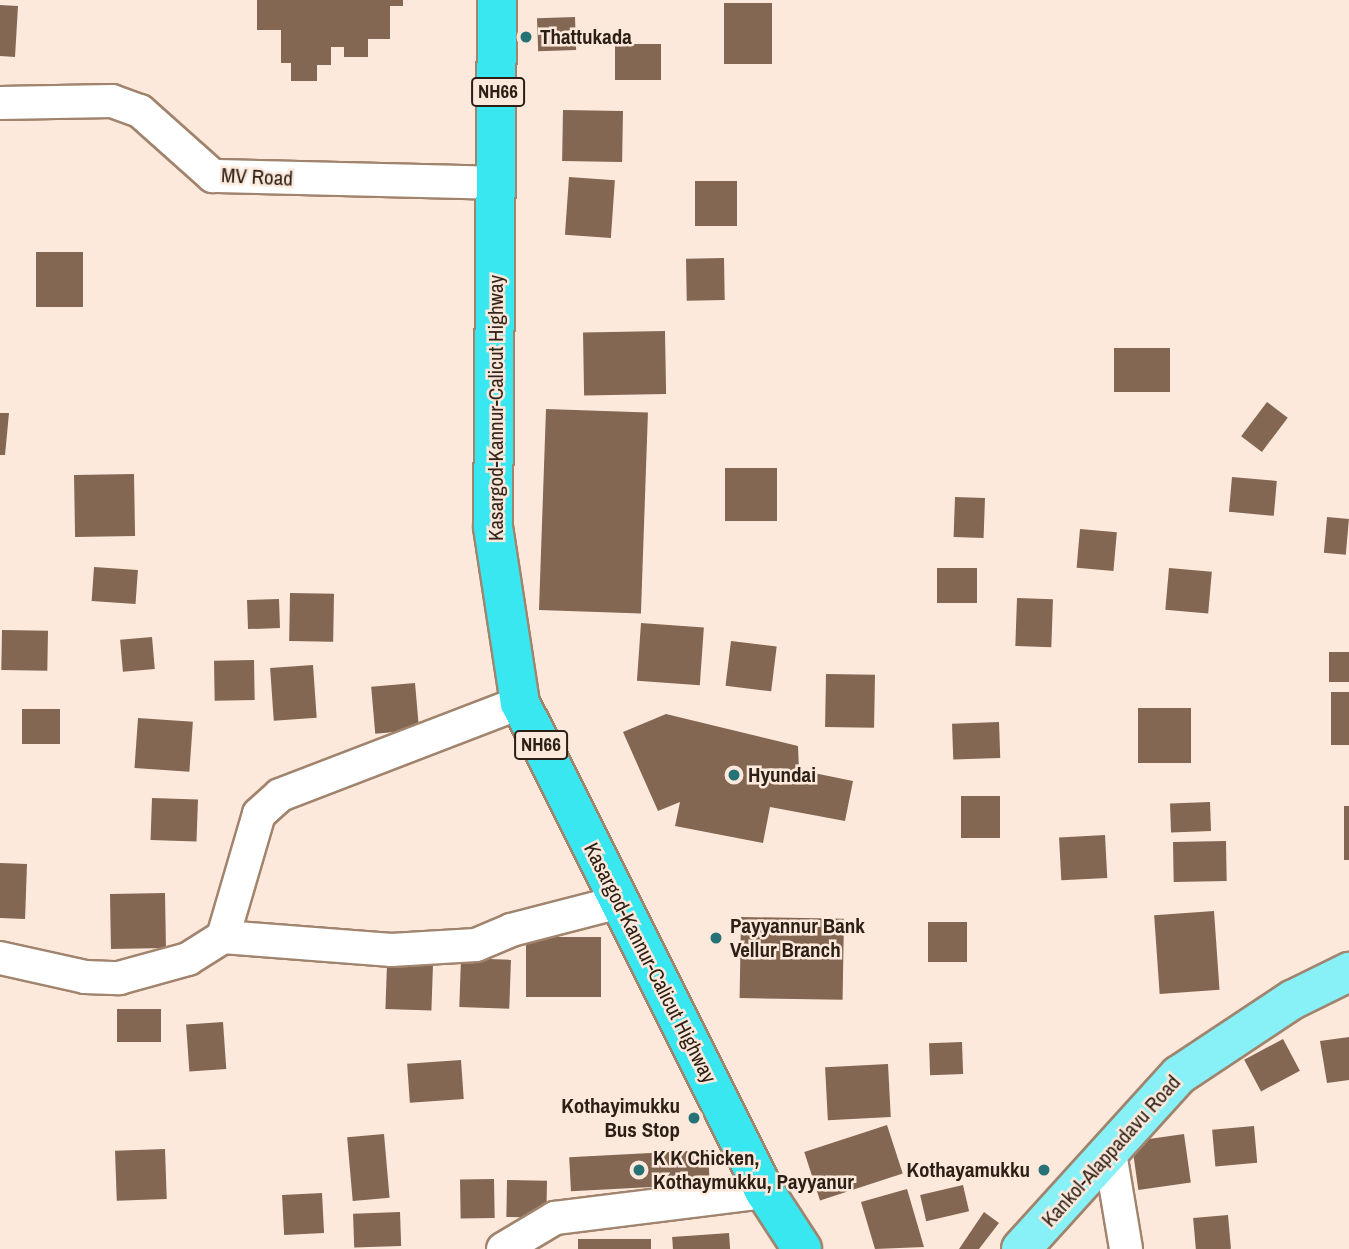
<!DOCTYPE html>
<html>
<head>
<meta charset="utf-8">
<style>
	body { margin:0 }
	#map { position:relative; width:1349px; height:1249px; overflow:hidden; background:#fde9db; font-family:"Archivo Narrow",sans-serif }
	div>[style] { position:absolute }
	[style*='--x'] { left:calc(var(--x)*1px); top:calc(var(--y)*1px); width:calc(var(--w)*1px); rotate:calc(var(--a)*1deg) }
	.building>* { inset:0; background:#836752; transform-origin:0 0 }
	.roads { filter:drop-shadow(2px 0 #a1846e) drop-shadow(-2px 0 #a1846e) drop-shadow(0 2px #a1846e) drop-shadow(0 -2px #a1846e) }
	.minor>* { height:32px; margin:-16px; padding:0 16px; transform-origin:16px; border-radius:16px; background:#fff }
	.major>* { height:38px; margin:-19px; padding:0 19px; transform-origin:19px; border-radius:19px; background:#88f1f7 }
	.highway>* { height:38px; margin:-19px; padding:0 19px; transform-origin:19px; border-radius:19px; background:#39e7f1 }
	.dots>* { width:19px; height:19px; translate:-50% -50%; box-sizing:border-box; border:4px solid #fde9db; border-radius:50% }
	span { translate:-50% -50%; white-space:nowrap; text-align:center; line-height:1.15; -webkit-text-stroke:5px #fde9db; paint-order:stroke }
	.shield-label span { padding:2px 5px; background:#fde9db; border:2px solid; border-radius:5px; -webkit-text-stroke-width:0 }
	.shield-label { font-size:19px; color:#2b1f16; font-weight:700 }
	.poi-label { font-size:21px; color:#2b1f16; font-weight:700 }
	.left { translate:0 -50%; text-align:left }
	.right { translate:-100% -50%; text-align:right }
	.street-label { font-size:21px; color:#2b1f16 }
</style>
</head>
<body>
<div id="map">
	<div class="building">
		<div style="clip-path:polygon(257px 0,403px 0,403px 6px,390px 6px,390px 39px,368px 39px,368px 57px,344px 57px,344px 47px,331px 47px,331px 65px,317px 65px,317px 81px,291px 81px,291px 63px,281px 63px,281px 30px,257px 30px)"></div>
		<div style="left:772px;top:3px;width:61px;height:48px;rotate:90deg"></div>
		<div style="clip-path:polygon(0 5px,18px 6px,15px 57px,0 56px)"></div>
		<div style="left:575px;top:17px;width:33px;height:38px;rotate:88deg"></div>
		<div style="left:615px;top:44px;width:46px;height:36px"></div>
		<div style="left:563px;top:110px;width:60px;height:51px;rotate:1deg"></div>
		<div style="left:569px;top:177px;width:46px;height:58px;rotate:4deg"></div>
		<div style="left:695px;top:181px;width:42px;height:45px"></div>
		<div style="left:36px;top:252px;width:47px;height:55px"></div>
		<div style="left:724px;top:258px;width:42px;height:38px;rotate:89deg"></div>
		<div style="left:665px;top:331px;width:63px;height:82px;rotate:89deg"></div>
		<div style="left:1114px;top:348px;width:56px;height:44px"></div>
		<div style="left:1267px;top:402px;width:26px;height:43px;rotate:37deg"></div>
		<div style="left:546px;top:409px;width:102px;height:201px;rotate:2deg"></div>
		<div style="clip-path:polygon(0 413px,9px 413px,5px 455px,0 455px)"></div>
		<div style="left:725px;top:468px;width:52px;height:53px"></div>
		<div style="left:134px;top:474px;width:62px;height:60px;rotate:89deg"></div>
		<div style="left:1232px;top:477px;width:45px;height:35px;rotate:5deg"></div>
		<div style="left:955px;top:497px;width:30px;height:40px;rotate:2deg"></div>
		<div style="left:1327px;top:517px;width:22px;height:36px;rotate:5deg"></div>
		<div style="left:1080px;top:529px;width:37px;height:39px;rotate:5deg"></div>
		<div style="left:94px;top:567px;width:44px;height:34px;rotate:4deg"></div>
		<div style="left:977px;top:568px;width:35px;height:40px;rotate:90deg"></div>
		<div style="left:1169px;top:568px;width:43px;height:42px;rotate:5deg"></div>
		<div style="left:290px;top:593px;width:44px;height:48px;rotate:1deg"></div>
		<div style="left:1017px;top:598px;width:36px;height:48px;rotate:2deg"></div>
		<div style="left:279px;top:599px;width:29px;height:32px;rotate:88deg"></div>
		<div style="left:641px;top:623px;width:63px;height:58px;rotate:4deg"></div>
		<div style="left:2px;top:630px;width:46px;height:40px;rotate:1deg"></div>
		<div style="left:152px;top:637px;width:32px;height:32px;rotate:85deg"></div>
		<div style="left:731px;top:641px;width:46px;height:45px;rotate:7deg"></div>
		<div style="left:1329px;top:652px;width:20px;height:30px"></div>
		<div style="left:254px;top:660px;width:40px;height:40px;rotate:89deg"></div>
		<div style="left:313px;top:665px;width:53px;height:43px;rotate:86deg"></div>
		<div style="left:826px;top:674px;width:49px;height:53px;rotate:1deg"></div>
		<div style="left:415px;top:683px;width:47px;height:44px;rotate:85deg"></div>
		<div style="left:1331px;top:692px;width:18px;height:53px"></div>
		<div style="left:1138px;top:708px;width:53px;height:55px"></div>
		<div style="left:22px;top:709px;width:38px;height:35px"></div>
		<div style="clip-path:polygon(666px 714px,798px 746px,799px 770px,853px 781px,845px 821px,770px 807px,763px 843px,675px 826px,680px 802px,658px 811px,623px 732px)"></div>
		<div style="left:138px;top:718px;width:55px;height:50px;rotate:4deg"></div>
		<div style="left:999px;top:722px;width:36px;height:47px;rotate:88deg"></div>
		<div style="left:961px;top:796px;width:39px;height:42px"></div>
		<div style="left:152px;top:798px;width:46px;height:42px;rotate:2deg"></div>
		<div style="left:1210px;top:802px;width:29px;height:40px;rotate:88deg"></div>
		<div style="left:1344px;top:806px;width:5px;height:54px"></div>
		<div style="left:1105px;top:835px;width:43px;height:46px;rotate:87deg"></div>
		<div style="left:1226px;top:841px;width:40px;height:53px;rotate:89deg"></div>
		<div style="left:0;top:863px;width:27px;height:55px;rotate:2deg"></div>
		<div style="left:165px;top:893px;width:55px;height:55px;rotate:89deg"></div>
		<div style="left:1214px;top:911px;width:79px;height:60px;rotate:86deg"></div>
		<div style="left:741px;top:917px;width:103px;height:81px;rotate:1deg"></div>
		<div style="left:928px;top:922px;width:39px;height:40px"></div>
		<div style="left:526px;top:937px;width:75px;height:60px"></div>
		<div style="left:461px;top:958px;width:50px;height:49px;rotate:2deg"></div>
		<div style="left:387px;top:964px;width:46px;height:45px;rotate:2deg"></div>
		<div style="left:117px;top:1009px;width:44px;height:33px"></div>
		<div style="left:223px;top:1022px;width:47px;height:37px;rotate:86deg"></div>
		<div style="clip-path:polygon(1349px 1037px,1349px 1080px,1327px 1083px,1320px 1041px)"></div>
		<div style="left:1283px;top:1039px;width:36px;height:44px;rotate:62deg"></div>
		<div style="left:962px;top:1042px;width:32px;height:33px;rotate:88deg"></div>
		<div style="left:461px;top:1060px;width:39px;height:54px;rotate:86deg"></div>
		<div style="left:888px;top:1064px;width:53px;height:63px;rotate:87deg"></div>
		<div style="left:887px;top:1125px;width:51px;height:87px;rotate:72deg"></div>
		<div style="left:1254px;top:1126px;width:37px;height:42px;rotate:85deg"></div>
		<div style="left:384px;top:1134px;width:64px;height:37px;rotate:85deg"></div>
		<div style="left:1184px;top:1134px;width:49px;height:53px;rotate:82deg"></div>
		<div style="left:165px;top:1149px;width:50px;height:50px;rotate:88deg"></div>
		<div style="left:708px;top:1150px;width:34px;height:139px;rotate:87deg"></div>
		<div style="left:494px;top:1179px;width:39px;height:34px;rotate:89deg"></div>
		<div style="left:507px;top:1180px;width:40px;height:37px;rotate:1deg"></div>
		<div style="left:963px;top:1185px;width:27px;height:44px;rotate:77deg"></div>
		<div style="clip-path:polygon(907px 1189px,924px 1247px,875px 1249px,861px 1202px)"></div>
		<div style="left:322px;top:1193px;width:40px;height:40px;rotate:87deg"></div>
		<div style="left:400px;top:1212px;width:34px;height:47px;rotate:88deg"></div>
		<div style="clip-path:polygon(984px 1212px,999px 1223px,979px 1249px,959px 1249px)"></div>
		<div style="left:1228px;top:1215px;width:34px;height:35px;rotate:85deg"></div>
		<div style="left:729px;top:1233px;width:16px;height:57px;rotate:86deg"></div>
		<div style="left:578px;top:1239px;width:73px;height:10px"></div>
	</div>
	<div class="roads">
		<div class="minor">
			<div style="--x:0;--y:103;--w:112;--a:-1"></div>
			<div style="--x:112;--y:101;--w:30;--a:20"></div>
			<div style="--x:140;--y:111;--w:98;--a:41.7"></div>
			<div style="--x:213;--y:176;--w:285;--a:1.4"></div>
			<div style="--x:223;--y:937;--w:169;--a:4.4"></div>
			<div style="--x:391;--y:950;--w:85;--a:-3.4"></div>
			<div style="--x:476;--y:945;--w:38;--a:-23"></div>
			<div style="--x:511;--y:930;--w:112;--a:-14.5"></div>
			<div style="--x:0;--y:958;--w:87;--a:12.6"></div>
			<div style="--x:85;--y:977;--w:34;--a:2"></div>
			<div style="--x:119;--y:978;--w:72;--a:-15.4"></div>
			<div style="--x:188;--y:959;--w:41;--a:-32.2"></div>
			<div style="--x:223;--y:937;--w:128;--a:-73.7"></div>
			<div style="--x:259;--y:814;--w:28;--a:-42"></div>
			<div style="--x:280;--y:795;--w:257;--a:-21"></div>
			<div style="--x:1110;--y:1153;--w:97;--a:80.5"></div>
			<div style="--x:503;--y:1249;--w:61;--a:-30.8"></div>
			<div style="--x:555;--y:1218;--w:212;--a:-7.1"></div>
		</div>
		<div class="major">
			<div style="--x:1021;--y:1249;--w:235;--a:-47.8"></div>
			<div style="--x:1179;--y:1075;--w:136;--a:-33.6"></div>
			<div style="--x:1292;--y:1000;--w:64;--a:-26.2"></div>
		</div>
		<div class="highway">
			<div style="--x:497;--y:0;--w:527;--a:90.43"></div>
			<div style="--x:493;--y:527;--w:178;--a:81.3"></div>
			<div style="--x:520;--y:703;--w:547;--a:63.39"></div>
			<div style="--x:765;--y:1192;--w:68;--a:57"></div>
		</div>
	</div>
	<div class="dots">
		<div style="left:526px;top:37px;background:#277277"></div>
		<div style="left:734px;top:775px;background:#277277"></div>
		<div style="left:716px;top:938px;background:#277277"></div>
		<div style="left:694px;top:1118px;background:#277277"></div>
		<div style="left:639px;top:1170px;background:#277277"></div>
		<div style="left:1044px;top:1170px;background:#277277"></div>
	</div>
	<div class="shield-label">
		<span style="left:498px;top:92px">NH66</span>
		<span style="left:541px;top:745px">NH66</span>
	</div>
	<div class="poi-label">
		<span class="left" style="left:540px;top:37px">Thattukada</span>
		<span class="left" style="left:748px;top:775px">Hyundai</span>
		<span class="left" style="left:730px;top:938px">Payyannur Bank<br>Vellur Branch</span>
		<span class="right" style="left:680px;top:1118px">Kothayimukku<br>Bus Stop</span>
		<span class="left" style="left:653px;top:1170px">K K Chicken,<br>Kothaymukku, Payyanur</span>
		<span class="right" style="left:1030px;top:1170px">Kothayamukku</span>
	</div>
	<div class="street-label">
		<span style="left:257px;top:177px;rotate:3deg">MV Road</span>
		<span style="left:496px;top:408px;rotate:-90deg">Kasargod-Kannur-Calicut Highway</span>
		<span style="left:650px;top:963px;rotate:63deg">Kasargod-Kannur-Calicut Highway</span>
		<span style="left:1111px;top:1151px;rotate:-48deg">Kankol-Alappadavu Road</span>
	</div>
</div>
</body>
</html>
